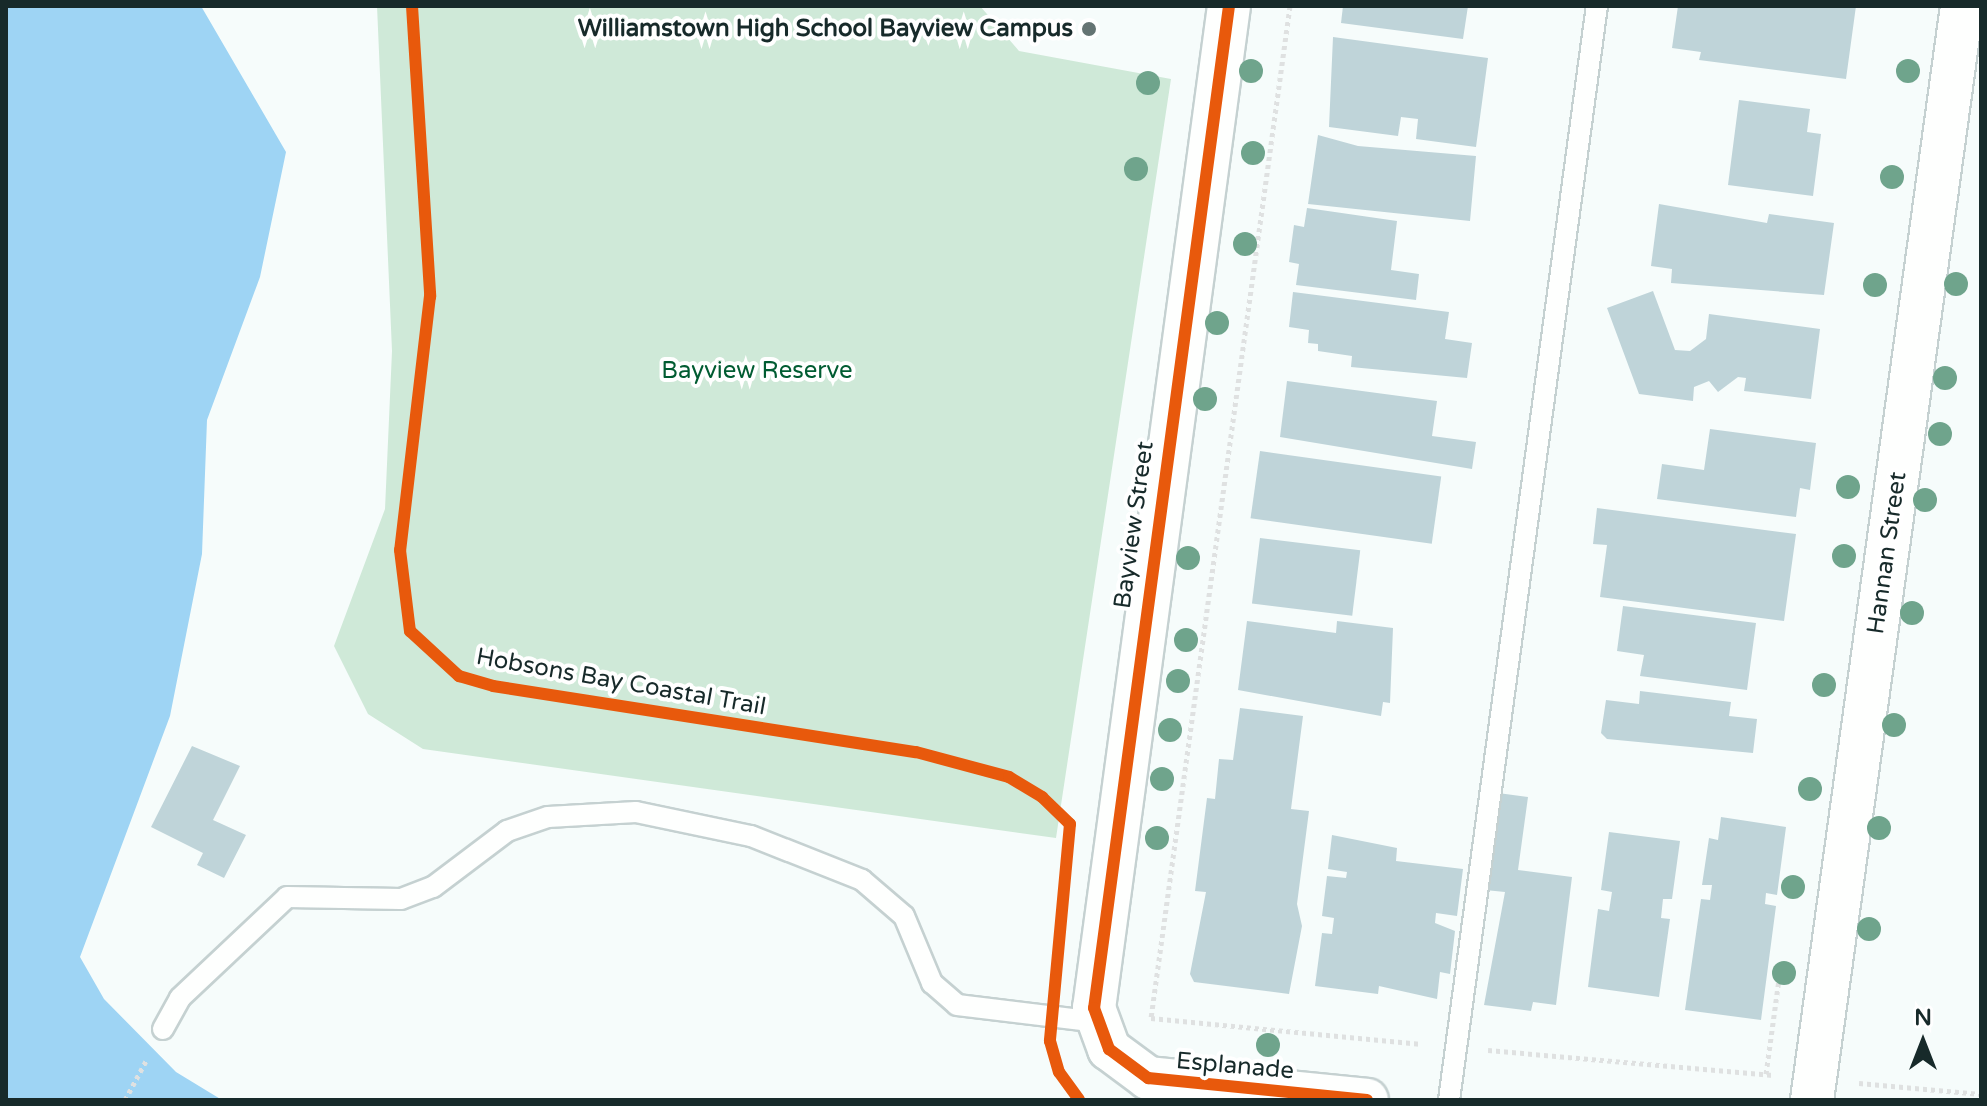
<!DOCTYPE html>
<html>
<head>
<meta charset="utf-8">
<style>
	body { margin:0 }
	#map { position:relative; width:1987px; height:1106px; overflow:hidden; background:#f6fcfb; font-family:"Varela Round",sans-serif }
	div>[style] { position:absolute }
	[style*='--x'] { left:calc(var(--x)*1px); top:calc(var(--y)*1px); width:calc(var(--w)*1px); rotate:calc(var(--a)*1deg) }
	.green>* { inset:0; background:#cfe9d8 }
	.water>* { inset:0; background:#9ed4f4 }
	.building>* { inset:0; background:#bfd4d9; transform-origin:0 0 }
	.path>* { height:5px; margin-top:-2.5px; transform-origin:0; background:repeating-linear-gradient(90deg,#dfe1e1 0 4px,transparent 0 8px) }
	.roads { filter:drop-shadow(2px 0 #c5d1d1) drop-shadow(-2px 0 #c5d1d1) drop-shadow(0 2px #c5d1d1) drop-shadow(0 -2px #c5d1d1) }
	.service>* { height:20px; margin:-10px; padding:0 10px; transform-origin:10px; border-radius:10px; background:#fefffe }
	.minor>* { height:42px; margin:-21px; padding:0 21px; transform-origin:21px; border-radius:21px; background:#fefffe }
	.cycleway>* { height:12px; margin:-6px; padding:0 6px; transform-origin:6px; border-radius:6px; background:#e8590c }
	.trees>* { width:24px; height:24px; margin:-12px; border-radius:50%; background:#6fa48c }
	.dots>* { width:22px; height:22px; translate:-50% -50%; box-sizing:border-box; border:4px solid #fff; border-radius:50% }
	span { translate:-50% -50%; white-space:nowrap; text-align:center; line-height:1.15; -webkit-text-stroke:8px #fff; paint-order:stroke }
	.poi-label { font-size:24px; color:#172a2a; font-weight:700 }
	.right { translate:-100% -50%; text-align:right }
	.park-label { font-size:24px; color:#015c32 }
	.street-label { font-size:24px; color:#172a2a }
	.frame { position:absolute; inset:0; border:8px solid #172a2a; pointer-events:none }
	.north { position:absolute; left:1883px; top:1002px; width:80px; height:80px; -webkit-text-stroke:6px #fff; paint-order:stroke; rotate:0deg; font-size:22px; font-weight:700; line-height:32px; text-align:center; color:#172a2a }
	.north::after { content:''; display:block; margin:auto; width:28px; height:36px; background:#172a2a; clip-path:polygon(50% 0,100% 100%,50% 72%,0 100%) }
</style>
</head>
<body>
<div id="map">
	<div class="green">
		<div style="clip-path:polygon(377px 6px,980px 6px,1019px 51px,1171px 79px,1056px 838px,423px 749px,368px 714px,334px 646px,385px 509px,392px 351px)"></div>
	</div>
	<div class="water">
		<div style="clip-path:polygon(6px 6px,201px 6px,286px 152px,260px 277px,207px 420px,202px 554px,170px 716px,80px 957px,104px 999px,176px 1072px,222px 1100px,6px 1100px)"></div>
	</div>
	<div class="building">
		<div style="clip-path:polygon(1343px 6px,1468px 6px,1463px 39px,1341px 23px)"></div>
		<div style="clip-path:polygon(1678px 6px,1856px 6px,1846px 79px,1699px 60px,1701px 52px,1672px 48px)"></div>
		<div style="clip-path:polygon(1333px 37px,1488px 58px,1476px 147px,1416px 139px,1418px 119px,1401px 117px,1398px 136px,1329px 127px)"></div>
		<div style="clip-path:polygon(1739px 100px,1810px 109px,1807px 132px,1821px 134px,1813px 196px,1728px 185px)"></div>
		<div style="clip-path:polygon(1318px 135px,1358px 146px,1476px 156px,1470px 221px,1308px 204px)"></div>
		<div style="clip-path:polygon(1659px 204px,1767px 223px,1769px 214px,1834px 223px,1824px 295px,1671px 283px,1672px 269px,1651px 266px)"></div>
		<div style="clip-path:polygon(1307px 208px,1397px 221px,1391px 270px,1419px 274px,1416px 300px,1296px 285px,1299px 264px,1289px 262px,1294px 225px,1304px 227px)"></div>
		<div style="clip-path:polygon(1653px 291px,1675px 350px,1690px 351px,1706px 339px,1709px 314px,1820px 329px,1811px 399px,1744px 391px,1746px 378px,1738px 377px,1718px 392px,1709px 381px,1694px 387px,1693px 401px,1639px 394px,1607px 308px)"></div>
		<div style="clip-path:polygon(1293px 292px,1449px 312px,1445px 339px,1472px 343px,1467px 378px,1351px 367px,1352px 356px,1318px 351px,1318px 344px,1308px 343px,1309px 330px,1289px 327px)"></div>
		<div style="clip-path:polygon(1287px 381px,1437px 401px,1432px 436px,1476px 442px,1472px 469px,1280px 437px)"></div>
		<div style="clip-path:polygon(1710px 429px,1816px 443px,1810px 490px,1800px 488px,1796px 517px,1657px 499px,1662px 464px,1704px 470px)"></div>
		<div style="left:1260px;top:451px;width:183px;height:68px;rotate:8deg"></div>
		<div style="clip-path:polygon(1597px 508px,1796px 534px,1784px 621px,1600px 597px,1607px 545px,1593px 544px)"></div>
		<div style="left:1260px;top:538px;width:101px;height:66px;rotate:7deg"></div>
		<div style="clip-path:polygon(1623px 606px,1756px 623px,1747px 690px,1640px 676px,1644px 655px,1617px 651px)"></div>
		<div style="clip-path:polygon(1247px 621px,1336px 633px,1337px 621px,1393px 628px,1390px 703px,1383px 702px,1381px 716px,1238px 690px)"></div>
		<div style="clip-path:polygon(1640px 691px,1731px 702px,1729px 716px,1757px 719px,1753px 753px,1607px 739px,1601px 733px,1606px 700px,1639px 704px)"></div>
		<div style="clip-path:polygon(1240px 708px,1303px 716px,1291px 809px,1309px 811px,1297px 904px,1302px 926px,1289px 994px,1194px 982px,1190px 974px,1206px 892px,1195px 891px,1207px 798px,1215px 799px,1219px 759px,1233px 760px)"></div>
		<div style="clip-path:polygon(192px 746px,240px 766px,213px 820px,246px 835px,224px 878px,197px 865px,203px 853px,151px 827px)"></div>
		<div style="clip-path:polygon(1498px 793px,1528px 797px,1518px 870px,1572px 877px,1556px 1005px,1533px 1002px,1531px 1011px,1484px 1005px,1505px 892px,1485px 890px)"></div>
		<div style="clip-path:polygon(1721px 817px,1786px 827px,1777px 895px,1766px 893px,1765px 904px,1776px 906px,1761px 1020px,1685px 1010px,1701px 899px,1710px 900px,1712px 885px,1702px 885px,1709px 838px,1718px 840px)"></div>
		<div style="clip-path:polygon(1609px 832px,1680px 841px,1672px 899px,1663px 899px,1661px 918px,1670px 919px,1659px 997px,1588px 987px,1598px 909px,1609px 911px,1612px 892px,1601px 890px)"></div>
		<div style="clip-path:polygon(1332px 835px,1397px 848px,1396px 861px,1463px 869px,1457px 916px,1436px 913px,1435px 923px,1455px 931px,1450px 974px,1440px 972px,1437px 999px,1379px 986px,1378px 994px,1315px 986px,1322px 933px,1332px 934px,1334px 918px,1322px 916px,1327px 876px,1346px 878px,1347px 872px,1328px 869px)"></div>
	</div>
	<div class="path">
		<div style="--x:1290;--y:6;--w:1022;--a:97.82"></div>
		<div style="--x:1151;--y:1018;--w:272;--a:5.5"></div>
		<div style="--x:1488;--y:1050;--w:286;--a:5"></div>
		<div style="--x:1766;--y:1074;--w:103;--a:-82.2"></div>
		<div style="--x:1859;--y:1083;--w:122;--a:5.2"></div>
		<div style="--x:125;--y:1100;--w:47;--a:-61.8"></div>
	</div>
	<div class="roads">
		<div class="service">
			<div style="--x:163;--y:1029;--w:35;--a:-61"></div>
			<div style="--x:180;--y:998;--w:147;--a:-43.3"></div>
			<div style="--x:287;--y:897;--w:114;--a:1"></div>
			<div style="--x:401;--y:899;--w:34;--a:-21"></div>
			<div style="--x:433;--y:887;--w:93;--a:-37.1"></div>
			<div style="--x:507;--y:831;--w:43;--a:-18.9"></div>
			<div style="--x:548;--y:817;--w:88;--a:-3.3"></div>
			<div style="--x:636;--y:812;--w:117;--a:11.8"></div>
			<div style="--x:751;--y:836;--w:119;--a:21.6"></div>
			<div style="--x:862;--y:880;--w:55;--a:40.6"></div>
			<div style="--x:904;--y:916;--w:73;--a:67.3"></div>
			<div style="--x:932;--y:983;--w:33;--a:41"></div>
			<div style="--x:957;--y:1005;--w:141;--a:6.9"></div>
			<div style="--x:1449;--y:1100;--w:1104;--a:-82.3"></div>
		</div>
		<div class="minor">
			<div style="--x:1229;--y:6;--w:1011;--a:97.67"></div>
			<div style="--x:1094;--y:1008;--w:44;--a:69.9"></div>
			<div style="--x:1109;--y:1049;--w:49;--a:36.6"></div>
			<div style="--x:1148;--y:1078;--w:220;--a:5.7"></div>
			<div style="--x:1812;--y:1100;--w:1104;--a:-82.19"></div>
		</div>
	</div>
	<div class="cycleway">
		<div style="--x:412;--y:6;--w:291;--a:86.4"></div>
		<div style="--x:430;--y:296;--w:256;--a:96.7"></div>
		<div style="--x:400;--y:550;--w:82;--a:83"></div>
		<div style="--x:410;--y:631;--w:67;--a:42.6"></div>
		<div style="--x:459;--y:676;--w:35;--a:16"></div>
		<div style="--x:493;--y:686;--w:428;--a:8.9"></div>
		<div style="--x:916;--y:752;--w:96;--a:15"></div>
		<div style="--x:1009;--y:777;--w:39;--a:31"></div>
		<div style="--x:1042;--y:797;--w:39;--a:44"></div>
		<div style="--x:1070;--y:824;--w:218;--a:95.3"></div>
		<div style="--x:1050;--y:1041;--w:32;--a:74"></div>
		<div style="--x:1059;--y:1072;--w:34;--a:54"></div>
		<div style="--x:1229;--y:6;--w:1011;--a:97.67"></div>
		<div style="--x:1094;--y:1008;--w:44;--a:69.9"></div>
		<div style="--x:1109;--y:1049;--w:49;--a:36.6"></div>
		<div style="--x:1148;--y:1078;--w:220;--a:5.7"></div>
	</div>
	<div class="trees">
		<div style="left:1251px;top:71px"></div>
		<div style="left:1908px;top:71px"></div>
		<div style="left:1148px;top:83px"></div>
		<div style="left:1253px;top:153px"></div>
		<div style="left:1136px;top:169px"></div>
		<div style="left:1892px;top:177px"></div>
		<div style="left:1245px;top:244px"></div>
		<div style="left:1956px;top:284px"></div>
		<div style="left:1875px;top:285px"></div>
		<div style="left:1217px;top:323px"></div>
		<div style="left:1945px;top:378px"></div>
		<div style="left:1205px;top:399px"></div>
		<div style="left:1940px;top:434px"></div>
		<div style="left:1848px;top:487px"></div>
		<div style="left:1925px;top:500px"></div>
		<div style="left:1844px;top:556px"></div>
		<div style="left:1188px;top:558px"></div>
		<div style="left:1912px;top:613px"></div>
		<div style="left:1186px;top:640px"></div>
		<div style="left:1178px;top:681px"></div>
		<div style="left:1824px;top:685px"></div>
		<div style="left:1894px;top:725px"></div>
		<div style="left:1170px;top:730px"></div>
		<div style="left:1162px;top:779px"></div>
		<div style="left:1810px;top:789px"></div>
		<div style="left:1879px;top:828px"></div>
		<div style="left:1157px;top:838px"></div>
		<div style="left:1793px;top:887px"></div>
		<div style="left:1869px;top:929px"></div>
		<div style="left:1784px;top:973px"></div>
		<div style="left:1268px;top:1045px"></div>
	</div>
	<div class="dots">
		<div style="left:1089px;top:29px;background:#657473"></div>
	</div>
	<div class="poi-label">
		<span class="right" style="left:1073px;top:29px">Williamstown High School Bayview Campus</span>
	</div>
	<div class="park-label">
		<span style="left:757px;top:371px">Bayview Reserve</span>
	</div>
	<div class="street-label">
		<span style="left:1134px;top:525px;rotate:-82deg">Bayview Street</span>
		<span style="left:1887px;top:553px;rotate:-82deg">Hannan Street</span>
		<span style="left:621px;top:682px;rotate:10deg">Hobsons Bay Coastal Trail</span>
		<span style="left:1235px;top:1066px;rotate:5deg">Esplanade</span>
	</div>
	<div class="frame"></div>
	<div class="north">N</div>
</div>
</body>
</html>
